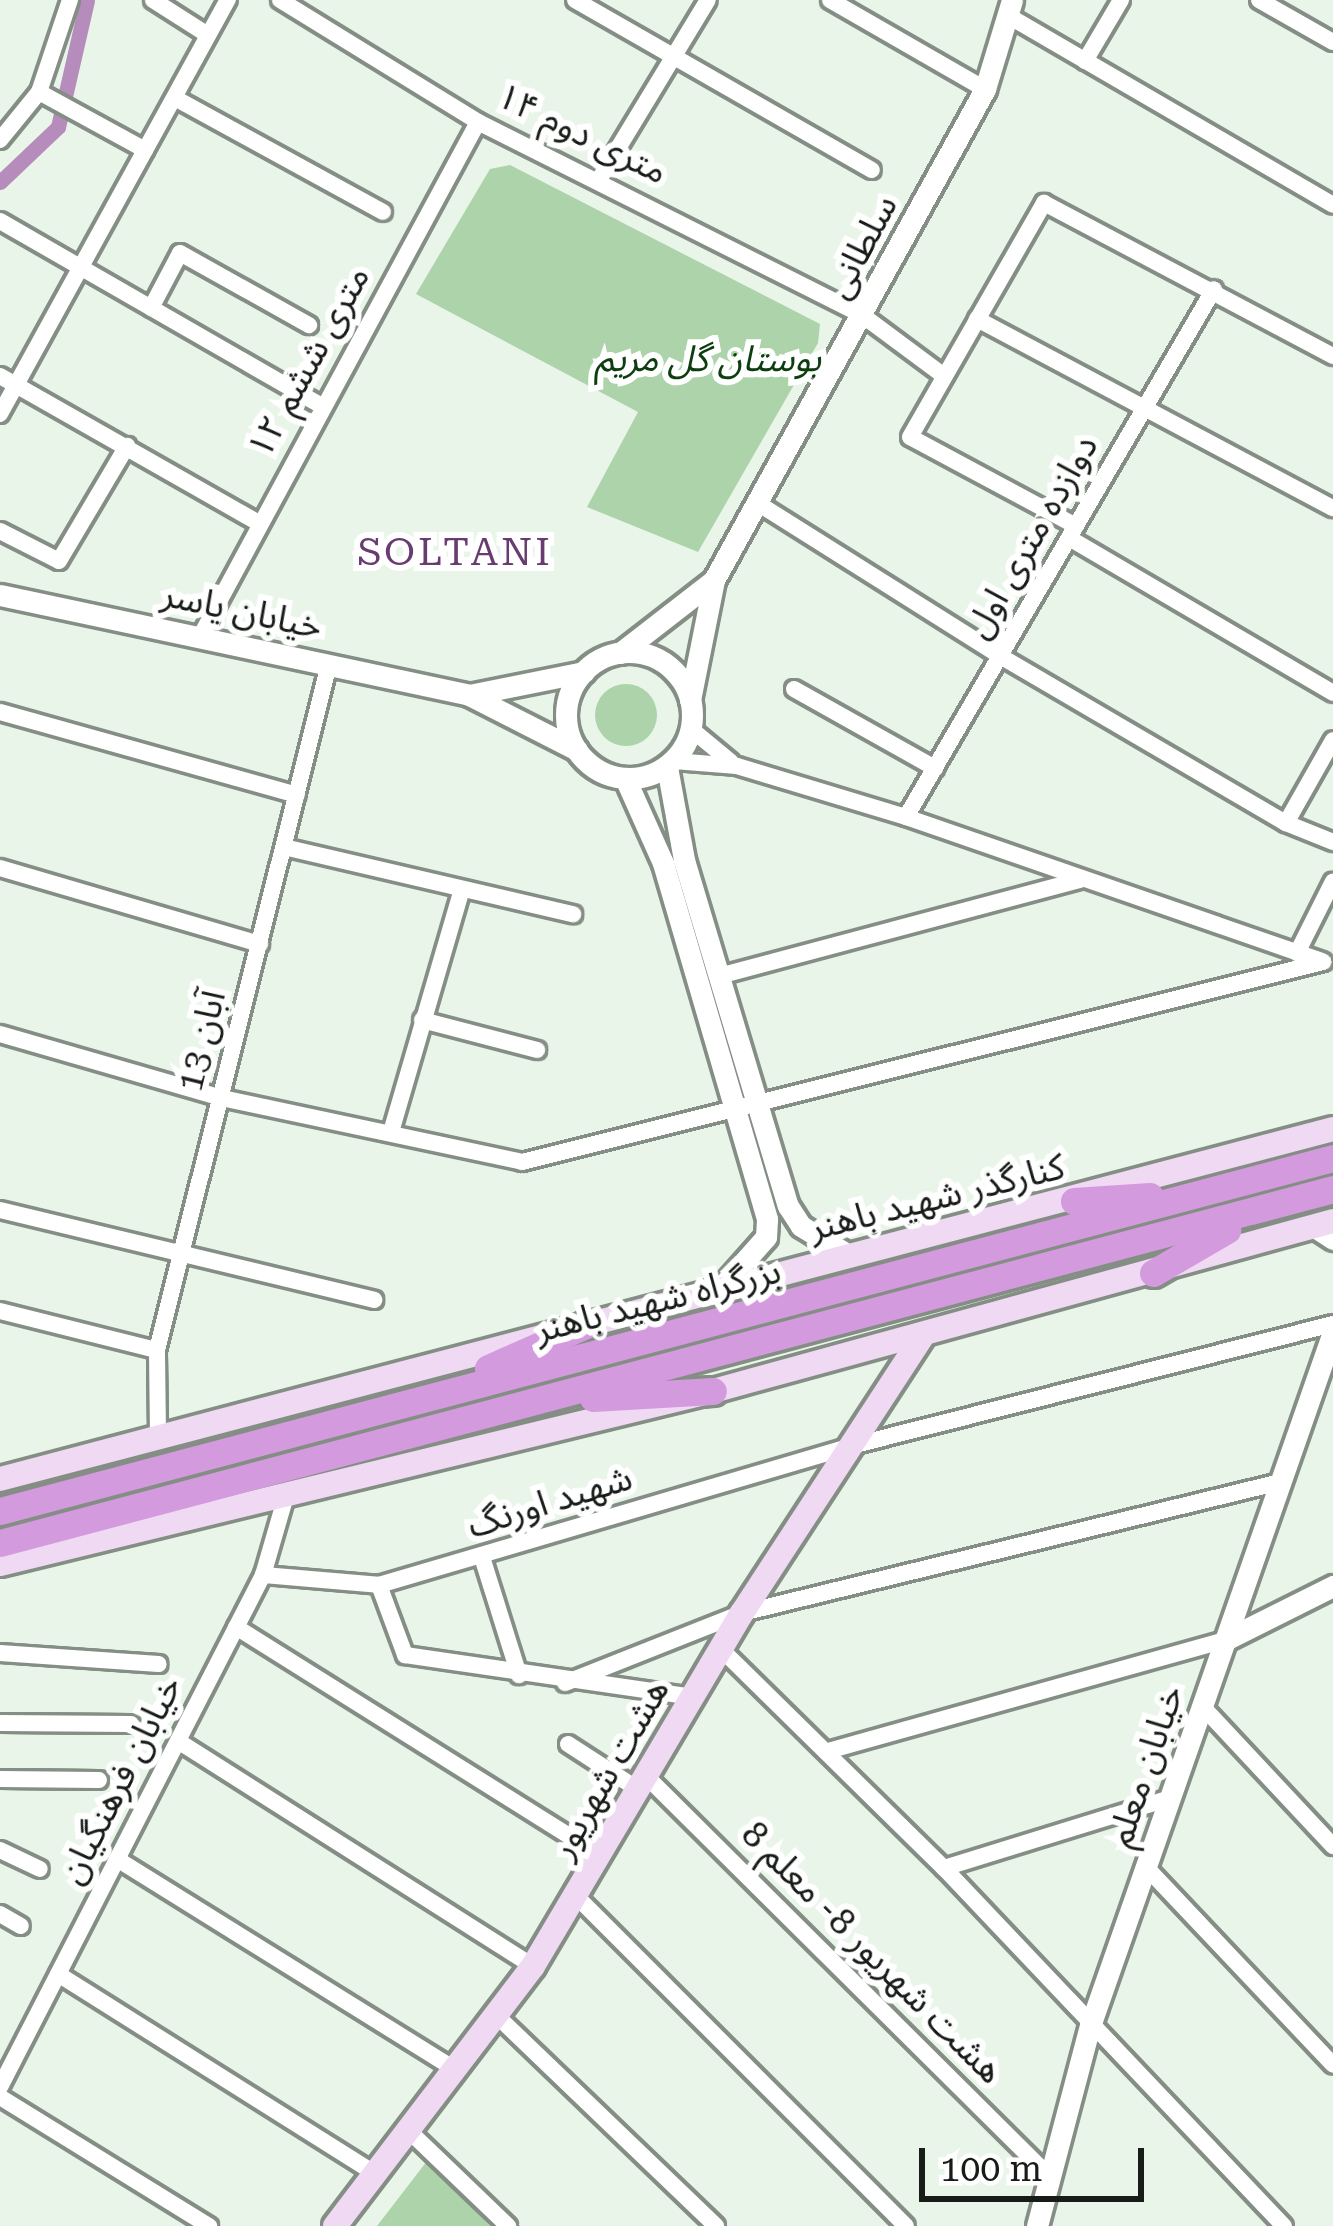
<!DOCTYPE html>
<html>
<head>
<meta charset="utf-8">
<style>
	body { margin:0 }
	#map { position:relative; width:1333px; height:2226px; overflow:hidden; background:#eaf5ea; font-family:"Roboto Serif","Noto Sans Arabic",serif }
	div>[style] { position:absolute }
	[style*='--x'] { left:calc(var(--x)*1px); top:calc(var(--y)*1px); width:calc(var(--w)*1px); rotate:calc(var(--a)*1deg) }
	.green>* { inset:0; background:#acd3a9 }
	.round { border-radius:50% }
	.canal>* { height:15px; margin:-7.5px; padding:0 7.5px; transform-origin:7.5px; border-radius:7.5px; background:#b58cbc }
	.roads { filter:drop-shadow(3px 0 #848e84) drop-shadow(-3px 0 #848e84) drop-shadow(0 3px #848e84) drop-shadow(0 -3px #848e84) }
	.minor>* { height:16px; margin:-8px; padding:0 8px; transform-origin:8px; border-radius:8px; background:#fff }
	.tertiary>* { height:21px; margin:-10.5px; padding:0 10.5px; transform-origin:10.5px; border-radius:10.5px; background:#fff }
	.tertiary>.ring { margin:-10.5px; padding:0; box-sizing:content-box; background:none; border:21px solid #fff; border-radius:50% }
	.secondary>* { height:24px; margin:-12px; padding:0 12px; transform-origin:12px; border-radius:12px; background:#efd9f3 }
	.trunk>* { height:27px; margin:-13.5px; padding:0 13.5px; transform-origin:13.5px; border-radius:13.5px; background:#d49ade }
	span { translate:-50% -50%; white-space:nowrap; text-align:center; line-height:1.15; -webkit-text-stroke:12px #fff; paint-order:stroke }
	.street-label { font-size:36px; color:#181c18 }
	.park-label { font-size:36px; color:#0e3d0f; font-style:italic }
	.neighbourhood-label { font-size:39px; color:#693c71; letter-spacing:3px }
	.scale { position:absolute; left:919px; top:2148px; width:225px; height:54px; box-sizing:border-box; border:6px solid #181c18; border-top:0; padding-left:15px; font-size:36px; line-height:42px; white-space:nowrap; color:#181c18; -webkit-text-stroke:9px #fff; paint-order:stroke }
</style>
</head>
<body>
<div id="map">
	<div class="green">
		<div style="clip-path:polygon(510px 165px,820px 324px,818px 343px,698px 552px,587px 507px,638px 412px,416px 294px,490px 169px)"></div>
		<div class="round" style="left:595px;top:684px;width:62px;height:62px"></div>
		<div style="clip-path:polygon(427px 2161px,490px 2226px,377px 2226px)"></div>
	</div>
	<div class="canal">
		<div style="--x:0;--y:182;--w:80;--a:-43.5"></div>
		<div style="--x:58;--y:127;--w:130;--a:-77.1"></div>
	</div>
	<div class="roads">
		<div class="minor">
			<div style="--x:153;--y:0;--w:65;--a:32.5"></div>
			<div style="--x:280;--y:0;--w:233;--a:31.6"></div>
			<div style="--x:478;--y:122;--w:430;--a:26.7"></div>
			<div style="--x:862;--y:315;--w:102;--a:36.6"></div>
			<div style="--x:575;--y:0;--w:342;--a:29.8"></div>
			<div style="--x:830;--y:0;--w:179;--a:29.9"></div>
			<div style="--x:1259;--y:0;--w:85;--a:29.6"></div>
			<div style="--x:1012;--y:18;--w:371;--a:30.2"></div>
			<div style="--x:1085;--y:61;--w:71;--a:-59.5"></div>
			<div style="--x:39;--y:92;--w:121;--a:28.7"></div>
			<div style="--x:175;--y:98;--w:237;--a:28.7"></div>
			<div style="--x:0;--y:140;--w:62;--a:-50.9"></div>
			<div style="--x:39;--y:92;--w:97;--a:-71.4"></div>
			<div style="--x:600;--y:178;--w:208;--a:-58.8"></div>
			<div style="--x:0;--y:221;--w:373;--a:29.9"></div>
			<div style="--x:151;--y:308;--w:62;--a:-62.2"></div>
			<div style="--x:180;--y:253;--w:148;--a:29.2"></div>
			<div style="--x:977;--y:319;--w:403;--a:28"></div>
			<div style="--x:0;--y:376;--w:298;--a:29.6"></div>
			<div style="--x:0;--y:414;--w:473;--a:-61.2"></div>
			<div style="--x:759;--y:504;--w:285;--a:32.2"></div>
			<div style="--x:1000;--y:656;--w:331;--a:30.3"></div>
			<div style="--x:1286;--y:823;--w:51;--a:22"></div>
			<div style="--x:1076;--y:526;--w:188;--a:-151.8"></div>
			<div style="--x:910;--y:437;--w:270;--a:-60.2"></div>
			<div style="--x:1044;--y:203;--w:327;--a:27.9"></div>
			<div style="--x:0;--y:531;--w:66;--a:27"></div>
			<div style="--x:59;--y:561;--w:134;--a:-59.4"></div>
			<div style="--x:1069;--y:538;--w:306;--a:30.4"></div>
			<div style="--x:201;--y:635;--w:583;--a:-61.63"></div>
			<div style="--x:794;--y:689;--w:162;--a:29.3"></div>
			<div style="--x:0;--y:712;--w:308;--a:15.6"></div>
			<div style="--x:691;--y:729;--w:52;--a:39.5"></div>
			<div style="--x:674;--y:761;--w:63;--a:4.5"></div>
			<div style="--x:737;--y:766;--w:177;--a:16.8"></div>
			<div style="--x:906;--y:817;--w:439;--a:19.1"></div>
			<div style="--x:906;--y:817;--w:611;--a:-59.74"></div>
			<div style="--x:1286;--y:823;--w:95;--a:-60.5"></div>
			<div style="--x:284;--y:847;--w:297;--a:13.1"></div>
			<div style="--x:0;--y:868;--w:271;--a:16.3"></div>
			<div style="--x:1297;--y:953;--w:80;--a:-63.4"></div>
			<div style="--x:719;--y:976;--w:374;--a:-14.9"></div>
			<div style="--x:422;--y:1020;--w:119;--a:14.6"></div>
			<div style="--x:0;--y:1034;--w:231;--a:16.1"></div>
			<div style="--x:222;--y:1098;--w:307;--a:12"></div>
			<div style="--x:522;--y:1162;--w:826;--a:-14.02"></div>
			<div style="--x:391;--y:1132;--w:250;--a:-73.7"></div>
			<div style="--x:0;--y:1210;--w:385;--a:13.5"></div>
			<div style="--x:0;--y:1311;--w:162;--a:14"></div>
			<div style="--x:158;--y:1435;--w:85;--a:-90.7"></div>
			<div style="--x:157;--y:1350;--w:707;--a:-75.92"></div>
			<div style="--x:482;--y:1557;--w:124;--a:72.6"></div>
			<div style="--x:263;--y:1575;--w:116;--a:4.9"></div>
			<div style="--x:379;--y:1585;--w:492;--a:-16.4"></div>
			<div style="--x:851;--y:1446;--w:497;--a:-14.2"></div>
			<div style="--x:379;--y:1585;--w:75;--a:69.6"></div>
			<div style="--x:405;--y:1655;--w:291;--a:8.3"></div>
			<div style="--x:236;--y:1627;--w:431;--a:32.1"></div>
			<div style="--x:721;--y:1649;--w:313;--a:44.5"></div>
			<div style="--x:944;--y:1868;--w:494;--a:46.5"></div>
			<div style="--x:0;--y:1653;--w:159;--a:4"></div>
			<div style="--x:565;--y:1683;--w:190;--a:-21.6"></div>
			<div style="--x:742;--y:1613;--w:554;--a:-13.68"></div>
			<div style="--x:1202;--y:1706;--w:192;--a:46.9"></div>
			<div style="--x:0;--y:1723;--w:131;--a:0.4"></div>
			<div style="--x:178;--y:1741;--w:420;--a:32.4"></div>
			<div style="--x:568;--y:1744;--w:85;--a:32.9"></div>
			<div style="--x:828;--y:1751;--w:412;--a:-15.6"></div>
			<div style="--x:647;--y:1777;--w:568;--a:44.79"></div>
			<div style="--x:0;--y:1779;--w:99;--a:0.6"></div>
			<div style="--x:0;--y:1850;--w:44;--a:25.4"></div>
			<div style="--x:117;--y:1859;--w:397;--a:31.9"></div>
			<div style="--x:1146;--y:1867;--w:272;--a:46.6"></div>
			<div style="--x:944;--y:1868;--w:237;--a:-17.2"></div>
			<div style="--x:577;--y:1897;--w:465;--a:45"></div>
			<div style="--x:0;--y:1914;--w:24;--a:30"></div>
			<div style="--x:58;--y:1974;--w:375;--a:32.2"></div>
			<div style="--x:496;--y:2015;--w:305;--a:43.8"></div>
			<div style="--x:0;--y:2087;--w:576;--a:-62.81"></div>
			<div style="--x:263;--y:1575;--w:82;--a:-73.8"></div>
			<div style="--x:0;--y:2097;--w:246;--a:31.7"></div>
			<div style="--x:408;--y:2130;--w:139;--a:43.8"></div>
		</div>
		<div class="tertiary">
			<div style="--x:0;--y:595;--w:480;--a:12"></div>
			<div style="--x:469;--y:695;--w:121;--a:27"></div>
			<div class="ring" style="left:566px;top:652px;width:105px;height:105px"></div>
			<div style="--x:620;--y:653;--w:119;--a:-37.8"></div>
			<div style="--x:469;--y:695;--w:117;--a:-11.3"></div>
			<div style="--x:690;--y:700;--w:122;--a:-78.7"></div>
			<div style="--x:714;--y:580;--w:561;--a:-61.1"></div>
			<div style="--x:985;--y:89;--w:93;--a:-73.1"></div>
			<div style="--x:667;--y:767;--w:95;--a:79.6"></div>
			<div style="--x:684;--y:860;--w:361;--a:73.3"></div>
			<div style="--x:788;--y:1206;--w:24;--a:57"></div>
			<div style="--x:801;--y:1226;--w:57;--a:31.5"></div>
			<div style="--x:625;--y:778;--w:93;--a:65.9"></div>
			<div style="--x:663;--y:863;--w:371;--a:73.7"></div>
			<div style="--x:767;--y:1219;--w:18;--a:93"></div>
			<div style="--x:766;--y:1237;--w:71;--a:131.6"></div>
			<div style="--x:1313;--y:1226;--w:24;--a:33"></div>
			<div style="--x:1225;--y:1640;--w:121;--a:-26.6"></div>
			<div style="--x:1037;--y:2226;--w:207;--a:-75.2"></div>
			<div style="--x:1090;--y:2026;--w:735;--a:-70.7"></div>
		</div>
		<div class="secondary">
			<div style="--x:0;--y:1479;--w:1378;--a:-14.71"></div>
			<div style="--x:0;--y:1564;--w:734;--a:-13.64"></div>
			<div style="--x:713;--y:1391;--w:643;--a:-15.33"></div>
			<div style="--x:335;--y:2226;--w:327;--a:-52.7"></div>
			<div style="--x:533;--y:1966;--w:410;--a:-59.4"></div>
			<div style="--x:742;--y:1613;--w:333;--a:-56.9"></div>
		</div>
		<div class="trunk">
			<div style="--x:1074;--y:1201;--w:76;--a:-3.8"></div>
			<div style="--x:1153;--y:1273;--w:86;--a:-30.2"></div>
			<div style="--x:488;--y:1368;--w:109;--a:-23.7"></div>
			<div style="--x:593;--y:1398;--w:120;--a:-3.3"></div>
			<div style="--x:0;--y:1511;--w:1379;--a:-14.83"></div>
			<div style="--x:0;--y:1543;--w:1379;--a:-14.87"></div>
		</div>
	</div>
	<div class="street-label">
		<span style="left:582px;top:134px;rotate:26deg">۱۴ متری دوم</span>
		<span style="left:862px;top:247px;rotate:-62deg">سلطانی</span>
		<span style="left:309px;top:362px;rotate:-61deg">۱۲ متری ششم</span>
		<span style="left:1032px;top:537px;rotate:-60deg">دوازده متری اول</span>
		<span style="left:242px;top:611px;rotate:12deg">خیابان یاسر</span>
		<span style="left:202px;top:1041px;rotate:-76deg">13 آبان</span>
		<span style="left:937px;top:1198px;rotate:-14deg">کنارگذر شهید باهنر</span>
		<span style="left:658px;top:1301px;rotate:-14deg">بزرگراه شهید باهنر</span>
		<span style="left:550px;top:1502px;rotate:-17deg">شهید اورنگ</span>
		<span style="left:1146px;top:1766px;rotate:-71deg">خیابان معلم</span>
		<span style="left:610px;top:1769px;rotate:-60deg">هشت شهریور</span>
		<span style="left:121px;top:1780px;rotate:-63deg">خیابان فرهنگیان</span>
		<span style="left:872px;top:1953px;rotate:45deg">هشت شهریور 8- معلم 8</span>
	</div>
	<div class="park-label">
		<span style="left:708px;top:360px">بوستان گل مریم</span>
	</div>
	<div class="neighbourhood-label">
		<span style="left:455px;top:552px">SOLTANI</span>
	</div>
	<div class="scale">100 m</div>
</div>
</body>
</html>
